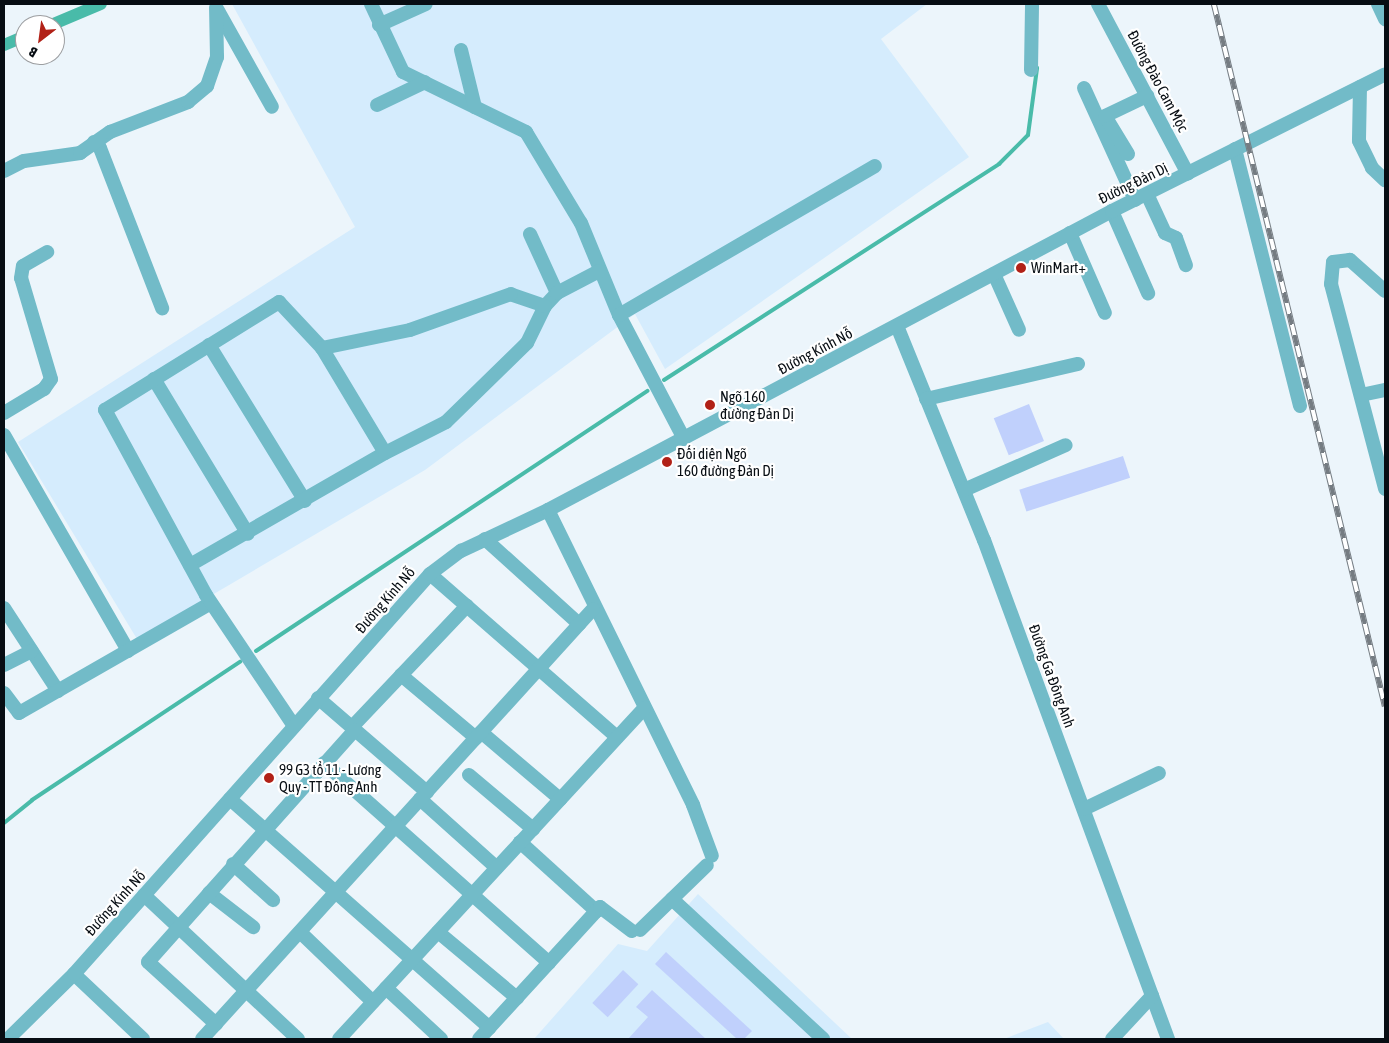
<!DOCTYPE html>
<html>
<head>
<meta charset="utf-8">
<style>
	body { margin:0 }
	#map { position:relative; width:1389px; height:1043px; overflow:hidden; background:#ecf5fb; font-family:"Asap Condensed",sans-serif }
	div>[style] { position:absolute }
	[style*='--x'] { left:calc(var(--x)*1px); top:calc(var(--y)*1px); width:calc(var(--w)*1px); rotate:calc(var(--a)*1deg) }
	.built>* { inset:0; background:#d5ecfd }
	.stream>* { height:4px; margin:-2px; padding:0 2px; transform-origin:2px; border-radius:2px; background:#49bba9 }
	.canal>* { height:12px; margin:-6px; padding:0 6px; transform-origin:6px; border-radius:6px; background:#49bba9 }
	.building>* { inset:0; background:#c0d0fc; transform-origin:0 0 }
	.minor>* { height:14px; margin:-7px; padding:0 7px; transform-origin:7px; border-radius:7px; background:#72bbc8 }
	.rail>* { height:5.5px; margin-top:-2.75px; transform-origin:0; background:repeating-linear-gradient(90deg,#fff 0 11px,#757c82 0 22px); box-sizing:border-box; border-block:1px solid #757c82 }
	.dots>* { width:14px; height:14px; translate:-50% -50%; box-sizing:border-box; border:2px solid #fff; border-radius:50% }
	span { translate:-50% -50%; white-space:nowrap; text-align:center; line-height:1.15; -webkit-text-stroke:4.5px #fff; paint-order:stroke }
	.street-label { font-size:15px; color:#070d13 }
	.poi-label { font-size:15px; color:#070d13 }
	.left { translate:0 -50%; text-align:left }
	.frame { position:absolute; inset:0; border:5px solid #070d13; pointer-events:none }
	.north { position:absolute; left:15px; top:15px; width:50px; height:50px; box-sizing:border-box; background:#fff; border:1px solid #9c9ea1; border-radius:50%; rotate:210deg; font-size:14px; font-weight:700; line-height:20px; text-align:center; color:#070d13 }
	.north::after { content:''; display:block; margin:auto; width:18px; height:22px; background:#b12117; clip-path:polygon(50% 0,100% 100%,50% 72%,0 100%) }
</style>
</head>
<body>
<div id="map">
	<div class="built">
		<div style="clip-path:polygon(232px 4px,927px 4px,881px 39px,969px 157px,665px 369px,635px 314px,425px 470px,137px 639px,18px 442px,355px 227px)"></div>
		<div style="clip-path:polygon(698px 894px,852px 1039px,534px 1039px,618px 944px,647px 951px)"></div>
		<div style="clip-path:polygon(1048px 1022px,1064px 1039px,1004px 1039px)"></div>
	</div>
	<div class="stream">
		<div style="--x:664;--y:380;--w:399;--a:-32.8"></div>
		<div style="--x:999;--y:164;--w:41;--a:-45"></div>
		<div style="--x:1028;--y:135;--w:68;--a:-82.3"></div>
		<div style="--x:256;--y:651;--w:470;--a:-33.6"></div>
		<div style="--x:4;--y:823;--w:36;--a:-39"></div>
		<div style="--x:32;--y:800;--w:250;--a:-33.6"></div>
	</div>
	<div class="canal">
		<div style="--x:51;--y:25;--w:54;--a:-22.8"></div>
		<div style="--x:4;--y:45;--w:23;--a:-23"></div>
	</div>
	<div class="building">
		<div style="left:1029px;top:404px;width:40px;height:38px;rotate:68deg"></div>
		<div style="left:1123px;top:456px;width:23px;height:109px;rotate:72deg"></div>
		<div style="clip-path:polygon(666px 952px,752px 1031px,744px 1039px,737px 1039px,655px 964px)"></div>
		<div style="left:623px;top:970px;width:21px;height:45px;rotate:43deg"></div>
		<div style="clip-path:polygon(652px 990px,706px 1039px,628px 1039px,648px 1017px,636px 1007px)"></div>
	</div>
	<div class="minor">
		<div style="--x:371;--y:4;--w:75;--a:64.8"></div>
		<div style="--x:403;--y:72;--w:137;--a:26"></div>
		<div style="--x:526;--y:132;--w:106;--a:58.9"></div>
		<div style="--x:581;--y:223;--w:100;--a:67.6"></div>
		<div style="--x:619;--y:315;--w:140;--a:62.3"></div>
		<div style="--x:1098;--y:4;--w:192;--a:62.1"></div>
		<div style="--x:1378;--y:4;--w:17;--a:65"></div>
		<div style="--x:217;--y:9;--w:112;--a:60.7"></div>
		<div style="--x:379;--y:25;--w:51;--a:-24.1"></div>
		<div style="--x:461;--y:50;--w:59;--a:76.2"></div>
		<div style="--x:1031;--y:70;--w:66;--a:-89.1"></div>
		<div style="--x:1360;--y:87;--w:54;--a:91.1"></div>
		<div style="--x:1359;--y:141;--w:30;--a:64"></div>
		<div style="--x:1372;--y:168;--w:18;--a:43"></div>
		<div style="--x:1084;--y:88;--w:123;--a:65.5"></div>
		<div style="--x:377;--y:105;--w:53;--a:-25.6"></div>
		<div style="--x:94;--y:142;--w:8;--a:45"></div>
		<div style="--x:100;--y:148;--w:172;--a:68.8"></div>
		<div style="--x:1235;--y:149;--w:265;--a:75.8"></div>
		<div style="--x:1128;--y:154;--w:44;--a:-121.2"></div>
		<div style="--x:1105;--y:116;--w:47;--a:-25.5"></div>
		<div style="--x:4;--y:171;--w:22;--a:-27"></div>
		<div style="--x:24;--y:161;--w:57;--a:-8.1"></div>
		<div style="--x:80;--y:153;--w:37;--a:-35"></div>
		<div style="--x:110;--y:132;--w:84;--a:-21"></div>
		<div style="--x:188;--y:102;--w:25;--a:-40"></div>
		<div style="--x:207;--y:86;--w:31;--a:-71"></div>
		<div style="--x:217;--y:57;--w:50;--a:-91.1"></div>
		<div style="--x:1147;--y:194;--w:43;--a:65.2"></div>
		<div style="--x:1165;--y:233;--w:12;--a:24"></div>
		<div style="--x:1176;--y:238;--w:29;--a:70"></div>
		<div style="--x:1112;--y:211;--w:90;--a:66.3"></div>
		<div style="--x:1070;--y:233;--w:87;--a:66.4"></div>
		<div style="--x:530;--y:234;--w:65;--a:65.4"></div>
		<div style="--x:557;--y:293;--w:18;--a:133"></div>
		<div style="--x:994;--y:274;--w:61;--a:65.9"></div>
		<div style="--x:1385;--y:291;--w:47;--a:-138.5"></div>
		<div style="--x:1350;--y:260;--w:17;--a:173"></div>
		<div style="--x:1333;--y:262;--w:22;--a:95"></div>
		<div style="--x:1331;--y:284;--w:212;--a:75.2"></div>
		<div style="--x:557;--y:293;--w:47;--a:-27.6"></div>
		<div style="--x:619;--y:315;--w:296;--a:-30.2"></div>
		<div style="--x:897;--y:326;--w:231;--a:67.9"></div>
		<div style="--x:984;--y:540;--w:532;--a:69.76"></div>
		<div style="--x:209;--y:345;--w:183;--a:58.4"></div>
		<div style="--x:154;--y:379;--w:181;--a:58.8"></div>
		<div style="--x:1361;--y:395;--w:25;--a:-12"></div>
		<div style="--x:926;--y:399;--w:156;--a:-13"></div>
		<div style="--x:4;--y:413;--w:47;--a:-31"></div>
		<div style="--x:44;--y:389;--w:12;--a:-55"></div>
		<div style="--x:51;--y:379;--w:105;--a:-106.5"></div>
		<div style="--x:21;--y:278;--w:12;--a:-81"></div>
		<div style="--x:23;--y:266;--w:28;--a:-30"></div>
		<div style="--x:4;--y:435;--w:249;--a:60.1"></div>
		<div style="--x:964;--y:490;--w:111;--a:-23.8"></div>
		<div style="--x:548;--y:510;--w:329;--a:63.8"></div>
		<div style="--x:693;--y:805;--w:54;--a:69.6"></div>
		<div style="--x:485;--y:539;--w:127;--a:42.1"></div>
		<div style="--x:190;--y:565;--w:225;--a:-29.9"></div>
		<div style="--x:430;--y:574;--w:248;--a:41.1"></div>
		<div style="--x:4;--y:608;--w:99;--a:57"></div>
		<div style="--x:4;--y:665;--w:31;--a:-27"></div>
		<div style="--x:401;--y:675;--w:98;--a:40"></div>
		<div style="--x:4;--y:693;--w:25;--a:53"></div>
		<div style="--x:19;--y:713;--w:221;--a:-29.8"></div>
		<div style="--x:318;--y:698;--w:144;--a:40.8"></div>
		<div style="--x:294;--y:726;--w:158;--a:-123.9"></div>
		<div style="--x:206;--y:595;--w:211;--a:-118.6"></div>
		<div style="--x:105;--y:410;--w:205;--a:-31.8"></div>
		<div style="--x:279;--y:302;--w:63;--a:46.9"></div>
		<div style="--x:322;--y:348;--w:122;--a:59"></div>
		<div style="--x:385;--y:453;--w:68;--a:-26.9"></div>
		<div style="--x:446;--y:422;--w:113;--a:-44.3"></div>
		<div style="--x:527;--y:343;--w:41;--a:-64.1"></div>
		<div style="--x:545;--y:306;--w:36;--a:-161"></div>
		<div style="--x:511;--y:294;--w:107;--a:160.4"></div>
		<div style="--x:410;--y:330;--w:90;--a:168.4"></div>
		<div style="--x:352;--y:727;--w:167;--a:-46.5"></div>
		<div style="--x:481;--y:732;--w:104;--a:40.3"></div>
		<div style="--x:324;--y:763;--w:301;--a:41.6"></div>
		<div style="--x:469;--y:775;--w:84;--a:40.2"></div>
		<div style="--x:230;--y:799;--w:346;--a:41.4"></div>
		<div style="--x:420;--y:799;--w:103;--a:41.9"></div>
		<div style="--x:1084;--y:809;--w:83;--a:-25.6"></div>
		<div style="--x:520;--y:842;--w:103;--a:42.2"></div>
		<div style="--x:233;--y:864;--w:54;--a:42"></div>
		<div style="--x:209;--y:893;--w:56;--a:37.7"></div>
		<div style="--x:144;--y:895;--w:211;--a:43.1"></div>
		<div style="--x:672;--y:899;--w:206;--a:42.8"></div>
		<div style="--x:640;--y:930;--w:93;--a:-44.1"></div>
		<div style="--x:300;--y:932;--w:101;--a:43.8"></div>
		<div style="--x:438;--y:932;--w:103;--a:39.9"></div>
		<div style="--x:74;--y:974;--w:95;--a:43.3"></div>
		<div style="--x:386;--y:988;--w:75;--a:42.8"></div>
		<div style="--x:216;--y:1024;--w:92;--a:-137.6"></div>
		<div style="--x:148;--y:962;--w:311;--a:-48.3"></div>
		<div style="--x:8;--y:1039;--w:93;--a:-44.6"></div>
		<div style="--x:74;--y:974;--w:535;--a:-48.33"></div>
		<div style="--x:430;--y:574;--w:39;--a:-37"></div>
		<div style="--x:461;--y:551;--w:96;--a:-25.2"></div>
		<div style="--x:548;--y:510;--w:638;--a:-27.93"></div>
		<div style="--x:1112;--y:211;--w:305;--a:-26.6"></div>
		<div style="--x:202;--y:1039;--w:581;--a:-47.72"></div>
		<div style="--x:339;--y:1039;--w:450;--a:-47.3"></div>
		<div style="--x:479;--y:1039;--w:179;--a:-47.5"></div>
		<div style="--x:600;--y:907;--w:40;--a:37"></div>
		<div style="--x:1112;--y:1039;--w:59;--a:-47.1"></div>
	</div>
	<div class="rail">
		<div style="--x:1214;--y:4;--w:723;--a:76.31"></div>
	</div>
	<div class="dots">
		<div style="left:1021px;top:268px;background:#b12117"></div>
		<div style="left:710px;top:405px;background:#b12117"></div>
		<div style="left:667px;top:462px;background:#b12117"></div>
		<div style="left:269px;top:778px;background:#b12117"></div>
	</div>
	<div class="street-label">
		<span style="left:1158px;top:81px;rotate:62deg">Đường Đào Cam Mộc</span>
		<span style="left:1133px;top:183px;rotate:-26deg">Đường Đản Dị</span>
		<span style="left:815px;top:351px;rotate:-28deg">Đường Kính Nỗ</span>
		<span style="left:385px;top:600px;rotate:-49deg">Đường Kính Nỗ</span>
		<span style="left:1052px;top:676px;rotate:70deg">Đường Ga Đông Anh</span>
		<span style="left:115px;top:903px;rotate:-48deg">Đường Kính Nỗ</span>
	</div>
	<div class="poi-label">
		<span class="left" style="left:1031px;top:268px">WinMart+</span>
		<span class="left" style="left:720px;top:405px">Ngõ 160<br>đường Đản Dị</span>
		<span class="left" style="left:677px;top:462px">Đối diện Ngõ<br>160 đường Đản Dị</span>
		<span class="left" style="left:279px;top:778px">99 G3 tổ 11 - Lương<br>Quy - TT Đông Anh</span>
	</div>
	<div class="frame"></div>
	<div class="north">B</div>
</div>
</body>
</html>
